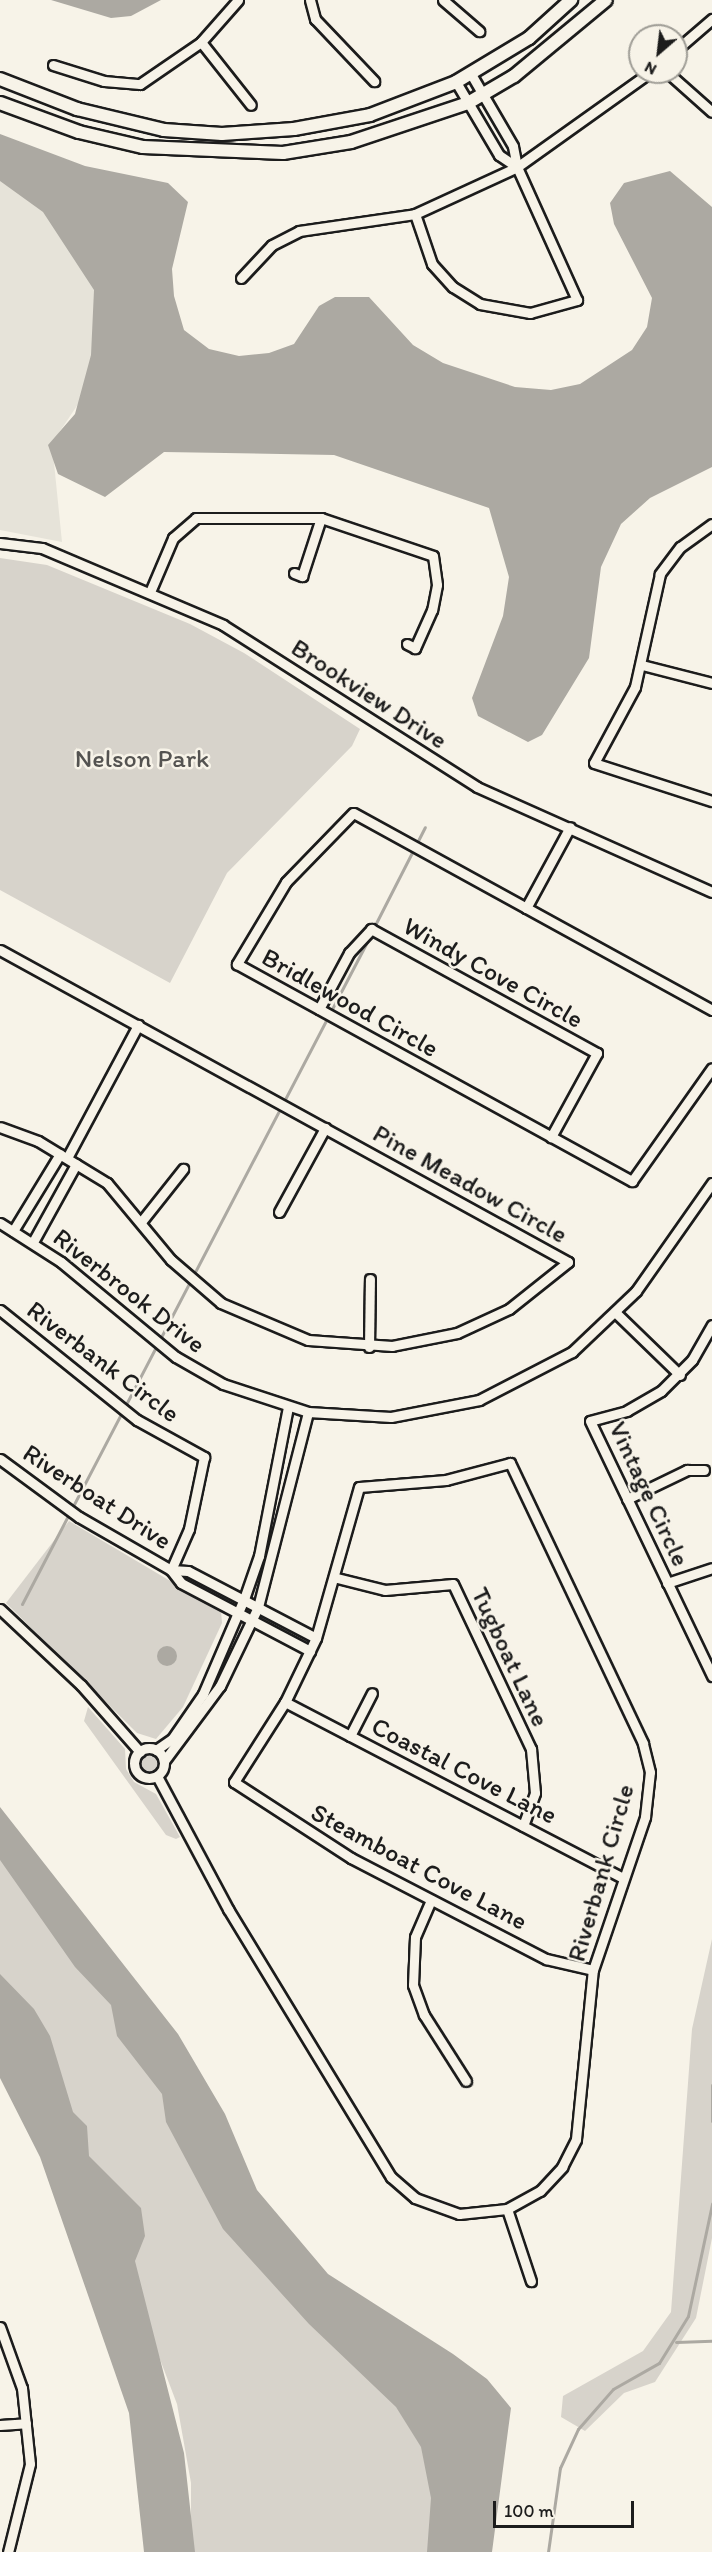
<!DOCTYPE html>
<html>
<head>
<meta charset="utf-8">
<style>
	body { margin:0 }
	#map { position:relative; width:712px; height:2552px; overflow:hidden; background:#f7f3e8; font-family:Itim,sans-serif }
	div>[style] { position:absolute }
	[style*='--x'] { left:calc(var(--x)*1px); top:calc(var(--y)*1px); width:calc(var(--w)*1px); rotate:calc(var(--a)*1deg) }
	.built>* { inset:0; background:#e6e3d9 }
	.green>* { inset:0; background:#d7d3cb }
	.round { border-radius:50% }
	.water>* { inset:0; background:#aca9a2 }
	.stream>* { height:3px; margin:-1.5px; padding:0 1.5px; transform-origin:1.5px; border-radius:1.5px; background:#aca9a2 }
	.roads { filter:drop-shadow(2px 0 #1c1c1c) drop-shadow(-2px 0 #1c1c1c) drop-shadow(0 2px #1c1c1c) drop-shadow(0 -2px #1c1c1c) }
	.minor>* { height:9px; margin:-4.5px; padding:0 4.5px; transform-origin:4.5px; border-radius:4.5px; background:#f7f3e8 }
	.minor>.ring { margin:-4.5px; padding:0; box-sizing:content-box; background:none; border:9px solid #f7f3e8; border-radius:50% }
	.major>* { height:12px; margin:-6px; padding:0 6px; transform-origin:6px; border-radius:6px; background:#f7f3e8 }
	span { translate:-50% -50%; white-space:nowrap; text-align:center; line-height:1.15; -webkit-text-stroke:5px #f7f3e8; paint-order:stroke }
	.street-label { font-size:26px; color:#1c1c1c }
	.park-label { font-size:26px; color:#545351 }
	.north { position:absolute; left:628px; top:24px; width:60px; height:60px; box-sizing:border-box; background:#f7f3e8; border:2px solid #9f9d96; border-radius:50%; rotate:208deg; font-size:16px; font-weight:700; line-height:24px; text-align:center; color:#1c1c1c }
	.north::after { content:''; display:block; margin:auto; width:21px; height:27px; background:#1c1c1c; clip-path:polygon(50% 0,100% 100%,50% 72%,0 100%) }
	.scale { position:absolute; left:493px; top:2501px; width:141px; height:27px; box-sizing:border-box; border:3px solid #1c1c1c; border-top:0; padding-left:8px; font-size:18px; line-height:21px; white-space:nowrap; color:#1c1c1c; -webkit-text-stroke:4px #f7f3e8; paint-order:stroke }
</style>
</head>
<body>
<div id="map">
	<div class="built">
		<div style="clip-path:polygon(28px 176px,100px 291px,99px 373px,52px 443px,62px 542px,0 530px,0 177px)"></div>
	</div>
	<div class="green">
		<div style="clip-path:polygon(0 558px,47px 565px,190px 624px,244px 653px,360px 729px,352px 746px,227px 873px,170px 983px,0 890px)"></div>
		<div style="clip-path:polygon(69px 1521px,221px 1611px,222px 1623px,183px 1707px,156px 1739px,137px 1733px,6px 1603px)"></div>
		<div style="clip-path:polygon(88px 1707px,125px 1749px,126px 1769px,134px 1782px,156px 1794px,180px 1837px,176px 1839px,166px 1835px,84px 1721px)"></div>
		<div class="round" style="left:136px;top:1751px;width:24px;height:24px"></div>
		<div style="clip-path:polygon(0 1856px,87px 1963px,250px 2244px,431px 2416px,441px 2552px,191px 2552px,191px 2483px,177px 2404px,47px 2062px,0 1994px)"></div>
		<div style="clip-path:polygon(712px 1939px,712px 2238px,696px 2318px,655px 2382px,624px 2393px,585px 2431px,561px 2417px,563px 2396px,643px 2351px,671px 2312px,692px 2029px)"></div>
	</div>
	<div class="water">
		<div style="clip-path:polygon(51px 0,161px 0,131px 16px,111px 18px)"></div>
		<div style="clip-path:polygon(0 134px,85px 166px,168px 183px,188px 202px,172px 269px,174px 296px,184px 330px,209px 349px,239px 356px,269px 353px,294px 344px,319px 306px,335px 297px,369px 297px,413px 345px,443px 363px,515px 387px,551px 390px,580px 384px,632px 350px,647px 327px,652px 298px,614px 224px,610px 203px,624px 183px,670px 171px,712px 207px,712px 467px,650px 498px,621px 524px,601px 567px,589px 658px,542px 735px,528px 742px,478px 716px,472px 698px,503px 616px,509px 577px,489px 508px,334px 455px,164px 452px,105px 497px,58px 474px,48px 445px,75px 414px,91px 355px,94px 290px,43px 212px,0 181px)"></div>
		<div class="round" style="left:157px;top:1646px;width:20px;height:20px"></div>
		<div style="clip-path:polygon(0 1807px,178px 2034px,225px 2114px,257px 2190px,328px 2274px,453px 2354px,487px 2379px,511px 2408px,492px 2552px,427px 2552px,431px 2498px,421px 2447px,396px 2407px,309px 2324px,223px 2229px,166px 2122px,162px 2094px,117px 2036px,111px 2005px,75px 1967px,0 1860px)"></div>
		<div style="clip-path:polygon(0 1974px,34px 2009px,50px 2036px,73px 2112px,87px 2126px,89px 2156px,141px 2208px,145px 2236px,135px 2261px,184px 2453px,195px 2552px,144px 2552px,129px 2413px,40px 2157px,0 2078px)"></div>
	</div>
	<div class="stream">
		<div style="--x:374;--y:927;--w:112;--a:-63"></div>
		<div style="--x:22;--y:1604;--w:753;--a:-62.48"></div>
		<div style="--x:712;--y:2085;--w:36;--a:90"></div>
		<div style="--x:676;--y:2342;--w:36;--a:-2"></div>
		<div style="--x:548;--y:2552;--w:85;--a:-81.9"></div>
		<div style="--x:560;--y:2468;--w:43;--a:-65.2"></div>
		<div style="--x:578;--y:2429;--w:53;--a:-48.8"></div>
		<div style="--x:613;--y:2389;--w:53;--a:-29.5"></div>
		<div style="--x:659;--y:2363;--w:55;--a:-58.3"></div>
		<div style="--x:688;--y:2316;--w:115;--a:-77.9"></div>
	</div>
	<div class="roads">
		<div class="minor">
			<div style="--x:310;--y:0;--w:20;--a:75"></div>
			<div style="--x:315;--y:19;--w:86;--a:46.4"></div>
			<div style="--x:443;--y:0;--w:48;--a:40.7"></div>
			<div style="--x:201;--y:42;--w:80;--a:51.6"></div>
			<div style="--x:676;--y:50;--w:48;--a:-40.7"></div>
			<div style="--x:53;--y:65;--w:53;--a:17.4"></div>
			<div style="--x:104;--y:81;--w:36;--a:5"></div>
			<div style="--x:140;--y:84;--w:74;--a:-34.5"></div>
			<div style="--x:201;--y:42;--w:56;--a:-48.6"></div>
			<div style="--x:667;--y:72;--w:60;--a:41.6"></div>
			<div style="--x:456;--y:82;--w:85;--a:59.5"></div>
			<div style="--x:499;--y:155;--w:22;--a:34"></div>
			<div style="--x:415;--y:214;--w:53;--a:71.2"></div>
			<div style="--x:432;--y:264;--w:31;--a:48"></div>
			<div style="--x:453;--y:287;--w:32;--a:32"></div>
			<div style="--x:480;--y:304;--w:51;--a:10.2"></div>
			<div style="--x:530;--y:313;--w:49;--a:-15.5"></div>
			<div style="--x:577;--y:300;--w:146;--a:-114.3"></div>
			<div style="--x:517;--y:167;--w:21;--a:-101"></div>
			<div style="--x:513;--y:146;--w:83;--a:-120.3"></div>
			<div style="--x:241;--y:278;--w:45;--a:-46.8"></div>
			<div style="--x:272;--y:245;--w:30;--a:-27"></div>
			<div style="--x:299;--y:231;--w:117;--a:-8.3"></div>
			<div style="--x:415;--y:214;--w:112;--a:-24.7"></div>
			<div style="--x:517;--y:167;--w:163;--a:-35.5"></div>
			<div style="--x:712;--y:524;--w:39;--a:144"></div>
			<div style="--x:680;--y:547;--w:34;--a:127"></div>
			<div style="--x:660;--y:574;--w:116;--a:102.5"></div>
			<div style="--x:635;--y:687;--w:86;--a:118.3"></div>
			<div style="--x:594;--y:763;--w:124;--a:17.9"></div>
			<div style="--x:0;--y:543;--w:42;--a:6.8"></div>
			<div style="--x:42;--y:548;--w:197;--a:23"></div>
			<div style="--x:223;--y:625;--w:301;--a:32.5"></div>
			<div style="--x:477;--y:787;--w:257;--a:24.1"></div>
			<div style="--x:294;--y:573;--w:9;--a:21"></div>
			<div style="--x:302;--y:576;--w:61;--a:-71.9"></div>
			<div style="--x:150;--y:592;--w:59;--a:-66.9"></div>
			<div style="--x:173;--y:538;--w:30;--a:-41"></div>
			<div style="--x:196;--y:518;--w:125;--a:0"></div>
			<div style="--x:321;--y:518;--w:118;--a:18.7"></div>
			<div style="--x:433;--y:556;--w:29;--a:82"></div>
			<div style="--x:437;--y:585;--w:25;--a:101"></div>
			<div style="--x:432;--y:610;--w:42;--a:114.1"></div>
			<div style="--x:415;--y:648;--w:9;--a:-153"></div>
			<div style="--x:642;--y:665;--w:72;--a:14.4"></div>
			<div style="--x:526;--y:908;--w:92;--a:-61.5"></div>
			<div style="--x:0;--y:950;--w:648;--a:28.78"></div>
			<div style="--x:568;--y:1262;--w:75;--a:141.5"></div>
			<div style="--x:509;--y:1309;--w:57;--a:155.2"></div>
			<div style="--x:457;--y:1333;--w:66;--a:168.7"></div>
			<div style="--x:392;--y:1346;--w:84;--a:-175.9"></div>
			<div style="--x:308;--y:1340;--w:95;--a:-157"></div>
			<div style="--x:221;--y:1303;--w:66;--a:-139.3"></div>
			<div style="--x:171;--y:1260;--w:100;--a:-129.7"></div>
			<div style="--x:107;--y:1183;--w:81;--a:-148.7"></div>
			<div style="--x:38;--y:1141;--w:40;--a:-159.8"></div>
			<div style="--x:319;--y:1009;--w:64;--a:-61.8"></div>
			<div style="--x:349;--y:953;--w:33;--a:-47"></div>
			<div style="--x:371;--y:929;--w:258;--a:28.8"></div>
			<div style="--x:597;--y:1053;--w:96;--a:118.7"></div>
			<div style="--x:712;--y:1010;--w:409;--a:-151.2"></div>
			<div style="--x:353;--y:813;--w:96;--a:134.2"></div>
			<div style="--x:286;--y:882;--w:96;--a:120.9"></div>
			<div style="--x:237;--y:964;--w:451;--a:28.8"></div>
			<div style="--x:632;--y:1181;--w:138;--a:-54.7"></div>
			<div style="--x:67;--y:1158;--w:151;--a:-61.9"></div>
			<div style="--x:279;--y:1212;--w:96;--a:-61.3"></div>
			<div style="--x:141;--y:1222;--w:68;--a:-51.6"></div>
			<div style="--x:0;--y:1223;--w:72;--a:32.6"></div>
			<div style="--x:61;--y:1262;--w:149;--a:39.6"></div>
			<div style="--x:176;--y:1357;--w:54;--a:29.9"></div>
			<div style="--x:223;--y:1384;--w:89;--a:18.2"></div>
			<div style="--x:308;--y:1412;--w:83;--a:3.4"></div>
			<div style="--x:391;--y:1417;--w:90;--a:-10.9"></div>
			<div style="--x:479;--y:1400;--w:105;--a:-27.3"></div>
			<div style="--x:572;--y:1352;--w:88;--a:-43.6"></div>
			<div style="--x:636;--y:1291;--w:132;--a:-54.9"></div>
			<div style="--x:13;--y:1231;--w:90;--a:-58.6"></div>
			<div style="--x:33;--y:1242;--w:89;--a:-61.1"></div>
			<div style="--x:0;--y:1310;--w:176;--a:38.8"></div>
			<div style="--x:137;--y:1420;--w:77;--a:28.9"></div>
			<div style="--x:204;--y:1457;--w:74;--a:101.8"></div>
			<div style="--x:189;--y:1529;--w:45;--a:113.7"></div>
			<div style="--x:616;--y:1313;--w:89;--a:44.1"></div>
			<div style="--x:712;--y:1325;--w:40;--a:119.7"></div>
			<div style="--x:692;--y:1360;--w:44;--a:135"></div>
			<div style="--x:661;--y:1391;--w:39;--a:150"></div>
			<div style="--x:627;--y:1411;--w:38;--a:165"></div>
			<div style="--x:590;--y:1421;--w:283;--a:64.4"></div>
			<div style="--x:369;--y:1347;--w:68;--a:-89.2"></div>
			<div style="--x:0;--y:1459;--w:98;--a:36.3"></div>
			<div style="--x:79;--y:1517;--w:106;--a:29.9"></div>
			<div style="--x:171;--y:1570;--w:16;--a:52"></div>
			<div style="--x:181;--y:1583;--w:146;--a:27.8"></div>
			<div style="--x:627;--y:1499;--w:67;--a:-25.8"></div>
			<div style="--x:687;--y:1470;--w:17;--a:0"></div>
			<div style="--x:171;--y:1570;--w:17;--a:3"></div>
			<div style="--x:188;--y:1571;--w:144;--a:27.6"></div>
			<div style="--x:337;--y:1578;--w:49;--a:14"></div>
			<div style="--x:385;--y:1590;--w:68;--a:-5"></div>
			<div style="--x:453;--y:1584;--w:183;--a:64.7"></div>
			<div style="--x:531;--y:1749;--w:44;--a:84.8"></div>
			<div style="--x:535;--y:1793;--w:35;--a:110"></div>
			<div style="--x:667;--y:1583;--w:47;--a:-18.4"></div>
			<div style="--x:0;--y:1609;--w:111;--a:43.2"></div>
			<div style="--x:81;--y:1685;--w:89;--a:48.6"></div>
			<div style="--x:285;--y:1702;--w:381;--a:27.5"></div>
			<div style="--x:350;--y:1736;--w:48;--a:-62.9"></div>
			<div class="ring" style="left:134px;top:1748px;width:21px;height:21px"></div>
			<div style="--x:156;--y:1750;--w:19;--a:-35"></div>
			<div style="--x:172;--y:1739;--w:55;--a:-55.4"></div>
			<div style="--x:203;--y:1694;--w:103;--a:-66.7"></div>
			<div style="--x:244;--y:1599;--w:46;--a:-70.8"></div>
			<div style="--x:259;--y:1556;--w:152;--a:-79"></div>
			<div style="--x:164;--y:1761;--w:94;--a:-53.3"></div>
			<div style="--x:220;--y:1686;--w:88;--a:-64.3"></div>
			<div style="--x:258;--y:1607;--w:201;--a:-75.6"></div>
			<div style="--x:157;--y:1776;--w:151;--a:61.9"></div>
			<div style="--x:228;--y:1909;--w:314;--a:58.7"></div>
			<div style="--x:391;--y:2177;--w:32;--a:41"></div>
			<div style="--x:415;--y:2198;--w:47;--a:20"></div>
			<div style="--x:459;--y:2214;--w:48;--a:-5.9"></div>
			<div style="--x:507;--y:2209;--w:38;--a:-29"></div>
			<div style="--x:540;--y:2191;--w:33;--a:-47"></div>
			<div style="--x:562;--y:2167;--w:31;--a:-63"></div>
			<div style="--x:576;--y:2139;--w:170;--a:-84.3"></div>
			<div style="--x:593;--y:1970;--w:162;--a:-71.2"></div>
			<div style="--x:645;--y:1817;--w:45;--a:-83.7"></div>
			<div style="--x:650;--y:1772;--w:30;--a:-104"></div>
			<div style="--x:643;--y:1743;--w:310;--a:-115.4"></div>
			<div style="--x:510;--y:1463;--w:66;--a:165.1"></div>
			<div style="--x:446;--y:1480;--w:87;--a:175.4"></div>
			<div style="--x:359;--y:1487;--w:157;--a:105.9"></div>
			<div style="--x:316;--y:1638;--w:71;--a:115.8"></div>
			<div style="--x:285;--y:1702;--w:95;--a:122.5"></div>
			<div style="--x:234;--y:1782;--w:140;--a:33"></div>
			<div style="--x:351;--y:1858;--w:220;--a:27.4"></div>
			<div style="--x:546;--y:1959;--w:48;--a:13.2"></div>
			<div style="--x:431;--y:1900;--w:40;--a:113.4"></div>
			<div style="--x:415;--y:1937;--w:48;--a:92.4"></div>
			<div style="--x:413;--y:1985;--w:32;--a:70"></div>
			<div style="--x:424;--y:2015;--w:78;--a:57.5"></div>
			<div style="--x:507;--y:2209;--w:76;--a:71.6"></div>
			<div style="--x:0;--y:2327;--w:65;--a:70.2"></div>
			<div style="--x:22;--y:2388;--w:76;--a:84"></div>
			<div style="--x:30;--y:2464;--w:91;--a:104"></div>
			<div style="--x:0;--y:2425;--w:26;--a:-4"></div>
		</div>
		<div class="major">
			<div style="--x:0;--y:79;--w:83;--a:21.3"></div>
			<div style="--x:77;--y:109;--w:89;--a:13.6"></div>
			<div style="--x:164;--y:130;--w:58;--a:3.9"></div>
			<div style="--x:222;--y:134;--w:72;--a:-4"></div>
			<div style="--x:294;--y:129;--w:77;--a:-10.4"></div>
			<div style="--x:370;--y:115;--w:92;--a:-21"></div>
			<div style="--x:456;--y:82;--w:85;--a:-31.1"></div>
			<div style="--x:529;--y:38;--w:57;--a:-42.1"></div>
			<div style="--x:0;--y:103;--w:84;--a:20.2"></div>
			<div style="--x:79;--y:132;--w:66;--a:13.2"></div>
			<div style="--x:143;--y:147;--w:140;--a:2.5"></div>
			<div style="--x:283;--y:153;--w:69;--a:-9.2"></div>
			<div style="--x:351;--y:142;--w:123;--a:-18.4"></div>
			<div style="--x:468;--y:103;--w:53;--a:-30.4"></div>
			<div style="--x:514;--y:76;--w:119;--a:-39.6"></div>
		</div>
	</div>
	<div class="street-label">
		<span style="left:369px;top:694px;rotate:33deg">Brookview Drive</span>
		<span style="left:493px;top:973px;rotate:29deg">Windy Cove Circle</span>
		<span style="left:350px;top:1003px;rotate:29deg">Bridlewood Circle</span>
		<span style="left:470px;top:1184px;rotate:29deg">Pine Meadow Circle</span>
		<span style="left:129px;top:1291px;rotate:38deg">Riverbrook Drive</span>
		<span style="left:103px;top:1362px;rotate:37deg">Riverbank Circle</span>
		<span style="left:649px;top:1494px;rotate:65deg">Vintage Circle</span>
		<span style="left:97px;top:1497px;rotate:33deg">Riverboat Drive</span>
		<span style="left:510px;top:1657px;rotate:65deg">Tugboat Lane</span>
		<span style="left:464px;top:1771px;rotate:27deg">Coastal Cove Lane</span>
		<span style="left:419px;top:1867px;rotate:28deg">Steamboat Cove Lane</span>
		<span style="left:601px;top:1873px;rotate:-74deg">Riverbank Circle</span>
	</div>
	<div class="park-label">
		<span style="left:142px;top:759px">Nelson Park</span>
	</div>
	<div class="north">N</div>
	<div class="scale">100 m</div>
</div>
</body>
</html>
